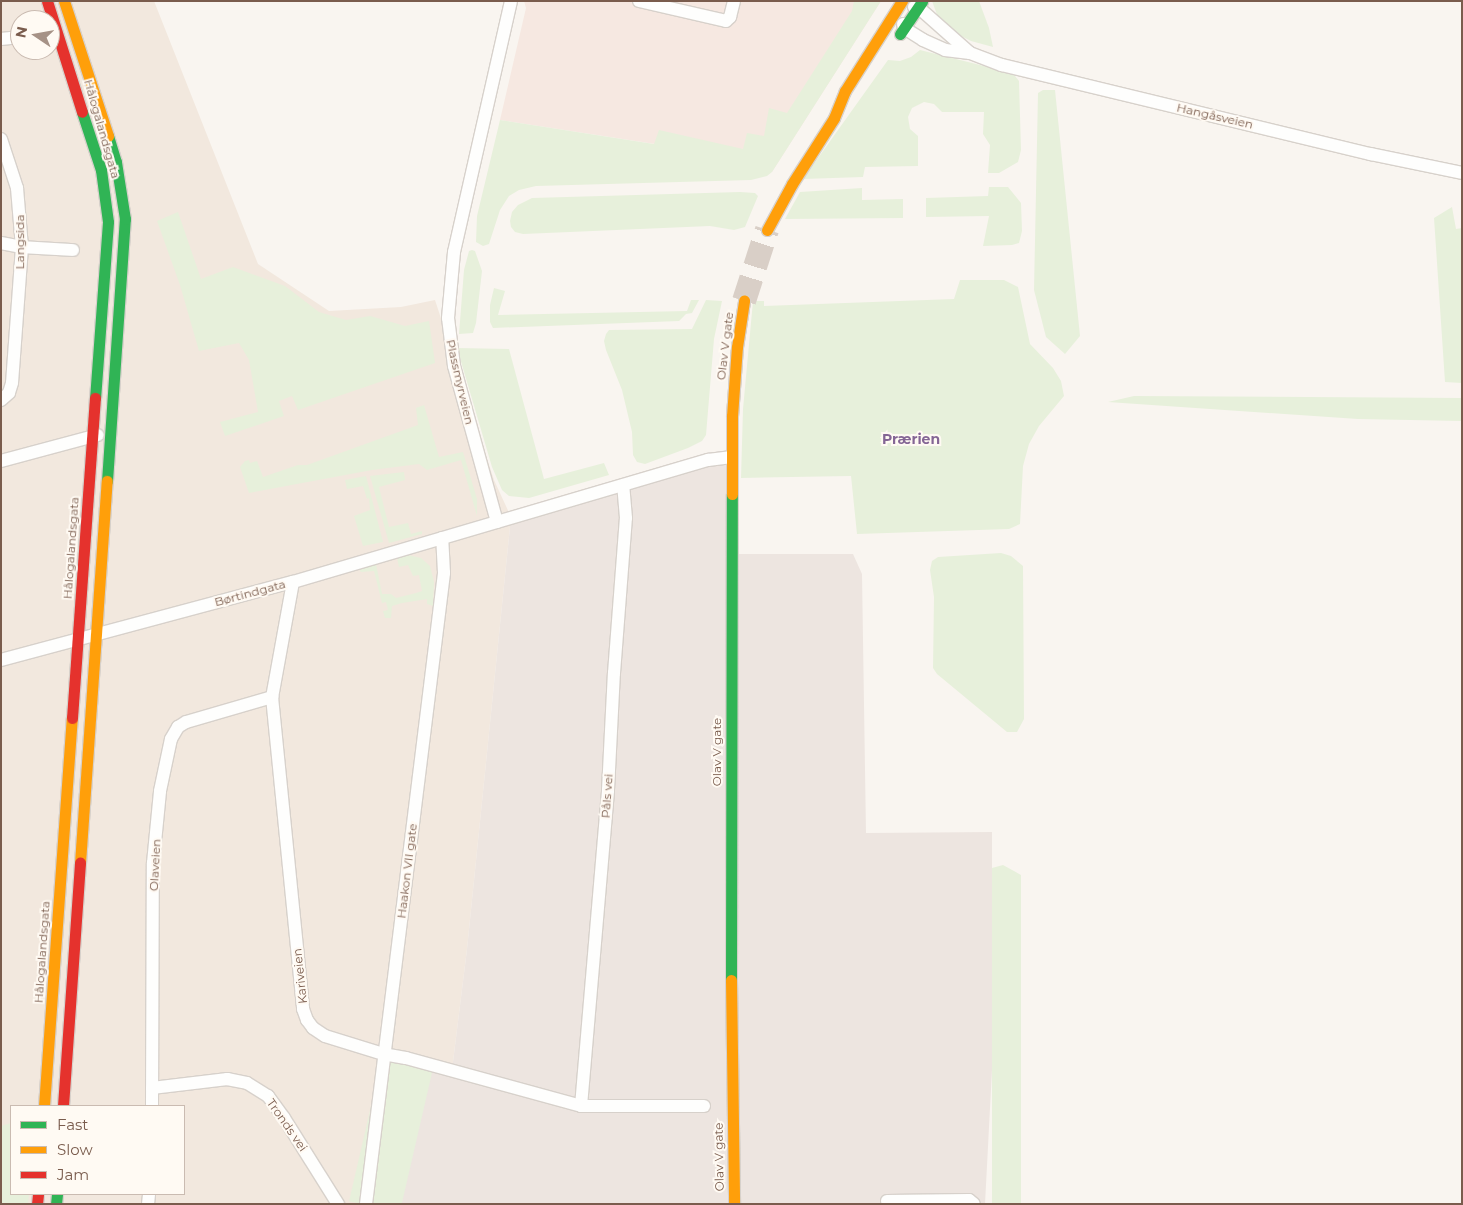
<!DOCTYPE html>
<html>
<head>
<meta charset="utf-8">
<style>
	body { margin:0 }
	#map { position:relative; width:1463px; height:1205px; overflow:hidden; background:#f9f5f0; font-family:Montserrat,sans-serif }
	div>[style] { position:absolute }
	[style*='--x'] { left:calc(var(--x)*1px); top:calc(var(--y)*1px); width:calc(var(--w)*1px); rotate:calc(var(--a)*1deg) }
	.residential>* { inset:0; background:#f2e8de }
	.commercial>* { inset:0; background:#f6e8e1 }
	.industrial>* { inset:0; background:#ede5e0 }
	.green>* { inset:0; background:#e7f0db; transform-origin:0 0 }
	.highway-tunnel>* { height:24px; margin-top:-12px; transform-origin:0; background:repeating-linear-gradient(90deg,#d9cfc7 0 24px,transparent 0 36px) }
	.roads { filter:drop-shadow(1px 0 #d7d1cb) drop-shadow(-1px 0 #d7d1cb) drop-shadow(0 1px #d7d1cb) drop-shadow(0 -1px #d7d1cb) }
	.street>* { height:12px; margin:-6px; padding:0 6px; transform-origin:6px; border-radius:6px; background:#fefefd }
	.fast>* { height:11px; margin:-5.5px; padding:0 5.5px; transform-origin:5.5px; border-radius:5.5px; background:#30b455 }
	.slow>* { height:11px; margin:-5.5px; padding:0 5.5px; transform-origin:5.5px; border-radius:5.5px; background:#ff9f0a }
	.jam>* { height:11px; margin:-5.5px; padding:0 5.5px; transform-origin:5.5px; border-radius:5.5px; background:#e5322d }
	span { translate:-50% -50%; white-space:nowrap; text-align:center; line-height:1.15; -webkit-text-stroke:4px #fffaf3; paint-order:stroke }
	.street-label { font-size:12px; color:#7a5c4d }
	.neighbourhood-label { font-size:14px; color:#846695; font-weight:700 }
	.frame { position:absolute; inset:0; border:2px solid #7a5c4d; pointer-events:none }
	.legend { position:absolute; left:10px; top:1105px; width:175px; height:90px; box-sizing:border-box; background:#fffaf3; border:1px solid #cabbb1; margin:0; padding:6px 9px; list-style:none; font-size:15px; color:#7a5c4d }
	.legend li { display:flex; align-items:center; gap:10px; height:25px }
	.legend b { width:25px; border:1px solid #cabbb1 }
	.north { position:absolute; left:10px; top:10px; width:50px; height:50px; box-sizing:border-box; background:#fffaf3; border:1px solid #cabbb1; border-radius:50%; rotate:282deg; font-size:14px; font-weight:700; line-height:20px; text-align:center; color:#7a5c4d }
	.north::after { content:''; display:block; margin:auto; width:18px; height:22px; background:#a69286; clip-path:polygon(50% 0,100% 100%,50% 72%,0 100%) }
</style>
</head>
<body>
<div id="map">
	<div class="residential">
		<div style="clip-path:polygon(evenodd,1px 1px,154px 1px,258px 264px,329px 311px,401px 307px,435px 300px,494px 480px,511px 517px,467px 949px,452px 1070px,367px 1204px,1px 1204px,1px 1px,20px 20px,50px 20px,50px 50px,20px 50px,20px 20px,1px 1px,11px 1106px,184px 1106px,184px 1194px,11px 1194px,11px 1106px)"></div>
	</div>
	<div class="commercial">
		<div style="clip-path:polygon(524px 1px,881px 1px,772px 172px,655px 144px,500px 120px,526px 8px)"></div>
	</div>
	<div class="industrial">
		<div style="clip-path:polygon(732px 457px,732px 554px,853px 554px,862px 574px,866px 833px,992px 832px,992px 1070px,985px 1204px,366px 1204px,383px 1054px,452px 1070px,467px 949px,511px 517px)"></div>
	</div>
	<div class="green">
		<div style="clip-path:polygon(854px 1px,881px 1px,772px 172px,767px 176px,751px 180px,536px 186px,519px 190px,509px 196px,500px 210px,489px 244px,483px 246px,476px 242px,477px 216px,500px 120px,654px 144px,659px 130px,743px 149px,747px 133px,764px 136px,769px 108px,787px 113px,852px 11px)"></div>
		<div style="clip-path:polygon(932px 1px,979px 1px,989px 28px,993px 47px,971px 41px,951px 31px,939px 20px)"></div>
		<div style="clip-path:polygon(920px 50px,1008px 72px,1015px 76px,1019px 81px,1021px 150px,1018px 162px,999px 173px,988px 173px,990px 145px,983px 134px,984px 112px,942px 112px,934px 104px,924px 102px,912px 108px,908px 117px,910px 129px,918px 136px,918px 166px,865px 167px,863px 177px,803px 179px,888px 60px,900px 61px,911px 57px)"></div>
		<div style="clip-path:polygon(1043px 90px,1055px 90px,1080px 336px,1065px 354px,1046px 337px,1034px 290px,1038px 93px)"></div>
		<div style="clip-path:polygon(989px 187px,1008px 187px,1021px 203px,1022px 231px,1019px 243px,1012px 245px,983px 246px,989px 216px,926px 217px,926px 198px,988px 196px)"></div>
		<div style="clip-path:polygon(862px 188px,862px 200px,903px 199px,903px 218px,785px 219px,800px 192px)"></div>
		<div style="clip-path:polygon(740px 192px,755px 193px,758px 196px,745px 227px,734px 230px,710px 226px,523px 234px,515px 232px,511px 227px,510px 221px,512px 212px,518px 205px,532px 198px)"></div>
		<div style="clip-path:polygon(1452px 207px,1456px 229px,1462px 228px,1462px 383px,1445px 382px,1434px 218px)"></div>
		<div style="clip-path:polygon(178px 212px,201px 279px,233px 267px,285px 286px,319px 312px,346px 320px,370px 316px,405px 326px,429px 321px,435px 363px,298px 410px,292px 396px,279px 401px,284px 416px,225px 436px,220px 422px,258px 412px,249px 360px,239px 343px,199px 351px,180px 285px,157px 221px)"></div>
		<div style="clip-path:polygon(472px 250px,475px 251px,482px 271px,476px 323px,473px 333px,459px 334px,464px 270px,469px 251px)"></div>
		<div style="clip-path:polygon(960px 280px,1004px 280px,1018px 287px,1030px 344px,1053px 368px,1061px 381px,1064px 396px,1039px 426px,1029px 444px,1023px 466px,1020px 524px,1009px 529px,857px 534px,851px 476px,741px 478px,743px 409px,753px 301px,764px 301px,764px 306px,954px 299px)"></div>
		<div style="clip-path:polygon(494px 288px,505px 291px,498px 315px,687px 311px,691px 300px,699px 300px,692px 313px,686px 314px,679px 321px,493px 328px,490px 322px,490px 305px)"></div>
		<div style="clip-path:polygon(706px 300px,722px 301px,714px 339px,706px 435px,702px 441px,688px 448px,645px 464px,637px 462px,633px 455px,632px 432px,622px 390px,606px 350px,604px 341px,606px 334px,609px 330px,692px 329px)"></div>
		<div style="clip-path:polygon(457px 348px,509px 349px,544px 479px,604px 463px,609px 475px,529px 498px,509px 496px,502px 490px,492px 467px)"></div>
		<div style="clip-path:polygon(1134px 396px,1462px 398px,1462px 421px,1358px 419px,1108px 402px)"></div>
		<div style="clip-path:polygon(424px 405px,439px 457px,463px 452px,477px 499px,477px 516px,461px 460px,427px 470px,419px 464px,372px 470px,249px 493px,240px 467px,245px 461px,249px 460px,250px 463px,257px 461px,263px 477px,298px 465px,307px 465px,418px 425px,416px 408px)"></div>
		<div style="clip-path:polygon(404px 472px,405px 480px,379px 487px,389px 527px,408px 523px,411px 534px,422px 531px,422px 534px,389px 543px,370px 476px)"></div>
		<div style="clip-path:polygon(366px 476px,383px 542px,363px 546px,354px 516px,370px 510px,369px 498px,367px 499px,363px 486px,347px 489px,345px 480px)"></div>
		<div style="clip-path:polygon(1001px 553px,1011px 556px,1023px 566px,1024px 719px,1017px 732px,1007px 732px,937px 674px,933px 668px,934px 597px,930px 570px,932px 561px,938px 557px)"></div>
		<div style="clip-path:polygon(408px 555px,421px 558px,430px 566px,434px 582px,433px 606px,427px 604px,427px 599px,402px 603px,392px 606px,391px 618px,385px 618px,383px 611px,388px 610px,386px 602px,382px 603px,374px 571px,361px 572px,359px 569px,376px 564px,382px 594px,391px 594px,396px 598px,416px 593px,422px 591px,419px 575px,413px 576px,408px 565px,399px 567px,397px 558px)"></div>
		<div style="clip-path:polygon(1003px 865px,1021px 875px,1021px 1204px,992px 1204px,992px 868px)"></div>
		<div style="left:383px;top:1054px;width:52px;height:151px;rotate:13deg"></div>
		<div style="clip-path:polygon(11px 1123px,11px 1194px,29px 1194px,28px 1204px,1px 1204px,1px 1126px)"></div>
	</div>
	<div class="highway-tunnel">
		<div style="--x:744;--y:301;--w:75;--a:-72.1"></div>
	</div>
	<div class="roads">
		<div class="street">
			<div style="--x:639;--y:1;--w:89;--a:12.9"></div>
			<div style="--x:726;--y:21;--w:6;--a:-45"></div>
			<div style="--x:730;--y:17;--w:16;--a:-76"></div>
			<div style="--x:914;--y:7;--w:4;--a:0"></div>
			<div style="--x:918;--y:7;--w:69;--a:41.5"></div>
			<div style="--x:903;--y:24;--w:4;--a:76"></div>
			<div style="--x:904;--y:28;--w:22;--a:32"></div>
			<div style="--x:923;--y:40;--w:24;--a:24"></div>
			<div style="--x:945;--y:50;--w:25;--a:7"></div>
			<div style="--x:970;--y:53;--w:34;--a:21"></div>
			<div style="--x:1002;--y:65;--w:380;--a:13.6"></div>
			<div style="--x:1371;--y:154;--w:93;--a:11.8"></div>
			<div style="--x:1;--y:39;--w:19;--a:-6"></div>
			<div style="--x:1;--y:139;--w:52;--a:71.9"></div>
			<div style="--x:17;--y:188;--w:59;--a:85.2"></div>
			<div style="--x:22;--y:247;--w:136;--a:94.2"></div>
			<div style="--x:12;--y:383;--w:10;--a:107"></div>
			<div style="--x:9;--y:393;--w:11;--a:139"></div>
			<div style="--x:1;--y:243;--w:21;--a:11"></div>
			<div style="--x:22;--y:247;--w:51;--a:3.4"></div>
			<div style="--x:1;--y:461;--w:100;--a:-15"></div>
			<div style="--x:497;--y:522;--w:162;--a:-105.4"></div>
			<div style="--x:454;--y:366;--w:48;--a:-97.1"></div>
			<div style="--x:448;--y:318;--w:66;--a:-84.8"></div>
			<div style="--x:454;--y:252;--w:257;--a:-77.2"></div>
			<div style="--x:293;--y:582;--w:117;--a:100.3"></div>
			<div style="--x:272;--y:697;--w:314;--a:84.3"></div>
			<div style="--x:303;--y:1009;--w:12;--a:70"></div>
			<div style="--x:307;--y:1020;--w:10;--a:53"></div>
			<div style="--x:313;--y:1028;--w:14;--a:34"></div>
			<div style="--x:325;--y:1036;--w:61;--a:17.2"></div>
			<div style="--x:383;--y:1054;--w:23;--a:10"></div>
			<div style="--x:406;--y:1058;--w:181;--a:15.3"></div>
			<div style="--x:581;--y:1106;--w:123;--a:0"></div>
			<div style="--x:1;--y:660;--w:302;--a:-15"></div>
			<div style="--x:293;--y:582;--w:433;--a:-16.4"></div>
			<div style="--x:708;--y:460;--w:24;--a:-7"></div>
			<div style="--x:152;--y:1088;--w:76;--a:-6.8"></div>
			<div style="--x:227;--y:1079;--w:20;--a:11"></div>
			<div style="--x:247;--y:1083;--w:25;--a:32"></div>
			<div style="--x:268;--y:1096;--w:27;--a:54"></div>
			<div style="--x:284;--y:1118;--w:102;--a:57.9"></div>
			<div style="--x:152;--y:1106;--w:243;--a:-89.8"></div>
			<div style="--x:153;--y:863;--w:72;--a:-84.4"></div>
			<div style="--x:160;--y:791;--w:53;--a:-78.1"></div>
			<div style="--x:171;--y:739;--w:14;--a:-60"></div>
			<div style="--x:178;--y:727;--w:9;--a:-32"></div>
			<div style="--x:186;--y:722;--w:90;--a:-16.2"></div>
			<div style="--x:581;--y:1106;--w:317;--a:-85.1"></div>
			<div style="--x:608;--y:790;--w:117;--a:-87.1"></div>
			<div style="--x:614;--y:673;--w:155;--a:-85.6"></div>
			<div style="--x:626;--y:518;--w:33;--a:-95"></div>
			<div style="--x:887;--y:1201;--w:82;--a:-0.7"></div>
			<div style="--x:969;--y:1200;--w:6;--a:39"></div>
			<div style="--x:148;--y:1204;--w:10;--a:-84"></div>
			<div style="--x:366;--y:1204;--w:636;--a:-82.95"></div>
			<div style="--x:444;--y:573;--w:35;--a:-93"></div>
		</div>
		<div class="fast">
			<div style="--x:900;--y:34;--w:40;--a:-56"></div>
			<div style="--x:82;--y:112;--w:61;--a:71.9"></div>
			<div style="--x:101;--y:170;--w:52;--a:82.3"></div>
			<div style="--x:108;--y:222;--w:176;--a:94.2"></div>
			<div style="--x:107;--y:481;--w:263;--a:-86.1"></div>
			<div style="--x:125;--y:219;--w:58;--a:-99"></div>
			<div style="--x:116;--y:162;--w:27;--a:-107"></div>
			<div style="--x:731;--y:980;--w:486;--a:-89.9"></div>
			<div style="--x:56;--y:1204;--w:10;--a:-84"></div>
		</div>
		<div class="slow">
			<div style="--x:64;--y:1;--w:142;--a:71.9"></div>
			<div style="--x:767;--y:230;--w:52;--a:-61.5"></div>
			<div style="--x:792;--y:184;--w:78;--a:-57.5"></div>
			<div style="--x:834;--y:118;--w:29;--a:-68"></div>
			<div style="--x:845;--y:91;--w:107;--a:-57.7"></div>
			<div style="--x:732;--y:494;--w:78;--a:-90"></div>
			<div style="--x:732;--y:416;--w:69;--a:-85.9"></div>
			<div style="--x:737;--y:347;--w:47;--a:-81.3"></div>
			<div style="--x:80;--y:863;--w:383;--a:-86"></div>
			<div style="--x:731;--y:980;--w:224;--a:89.2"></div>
			<div style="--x:44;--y:1106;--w:389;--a:-85.9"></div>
		</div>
		<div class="jam">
			<div style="--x:47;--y:1;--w:116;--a:72.5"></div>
			<div style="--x:72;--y:718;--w:321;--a:-85.9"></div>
			<div style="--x:63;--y:1106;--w:244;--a:-86"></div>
			<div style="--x:37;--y:1204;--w:10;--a:-84"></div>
		</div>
	</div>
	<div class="street-label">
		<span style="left:1215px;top:116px;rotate:13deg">Hangåsveien</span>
		<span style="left:102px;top:129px;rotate:74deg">Hålogalandsgata</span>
		<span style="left:20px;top:242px;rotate:-90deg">Langsida</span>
		<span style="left:725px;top:346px;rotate:-83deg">Olav V gate</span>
		<span style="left:460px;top:382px;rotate:77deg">Plassmyrveien</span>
		<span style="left:71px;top:548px;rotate:-86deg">Hålogalandsgata</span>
		<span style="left:250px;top:593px;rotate:-15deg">Børtindgata</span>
		<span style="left:717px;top:752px;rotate:-90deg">Olav V gate</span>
		<span style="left:607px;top:796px;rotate:-86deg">Påls vei</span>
		<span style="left:155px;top:865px;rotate:-87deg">Olaveien</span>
		<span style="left:407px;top:871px;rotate:-83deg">Haakon VII gate</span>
		<span style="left:42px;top:952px;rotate:-86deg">Hålogalandsgata</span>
		<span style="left:300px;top:976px;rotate:-96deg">Kariveien</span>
		<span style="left:287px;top:1125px;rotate:55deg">Tronds vei</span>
		<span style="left:719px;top:1157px;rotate:-91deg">Olav V gate</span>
	</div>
	<div class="neighbourhood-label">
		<span style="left:911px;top:439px">Prærien</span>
	</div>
	<div class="frame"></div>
	<ul class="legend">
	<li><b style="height:6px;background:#30b455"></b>Fast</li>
	<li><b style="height:6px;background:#ff9f0a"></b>Slow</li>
	<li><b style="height:6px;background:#e5322d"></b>Jam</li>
	</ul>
	<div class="north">N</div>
</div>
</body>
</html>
